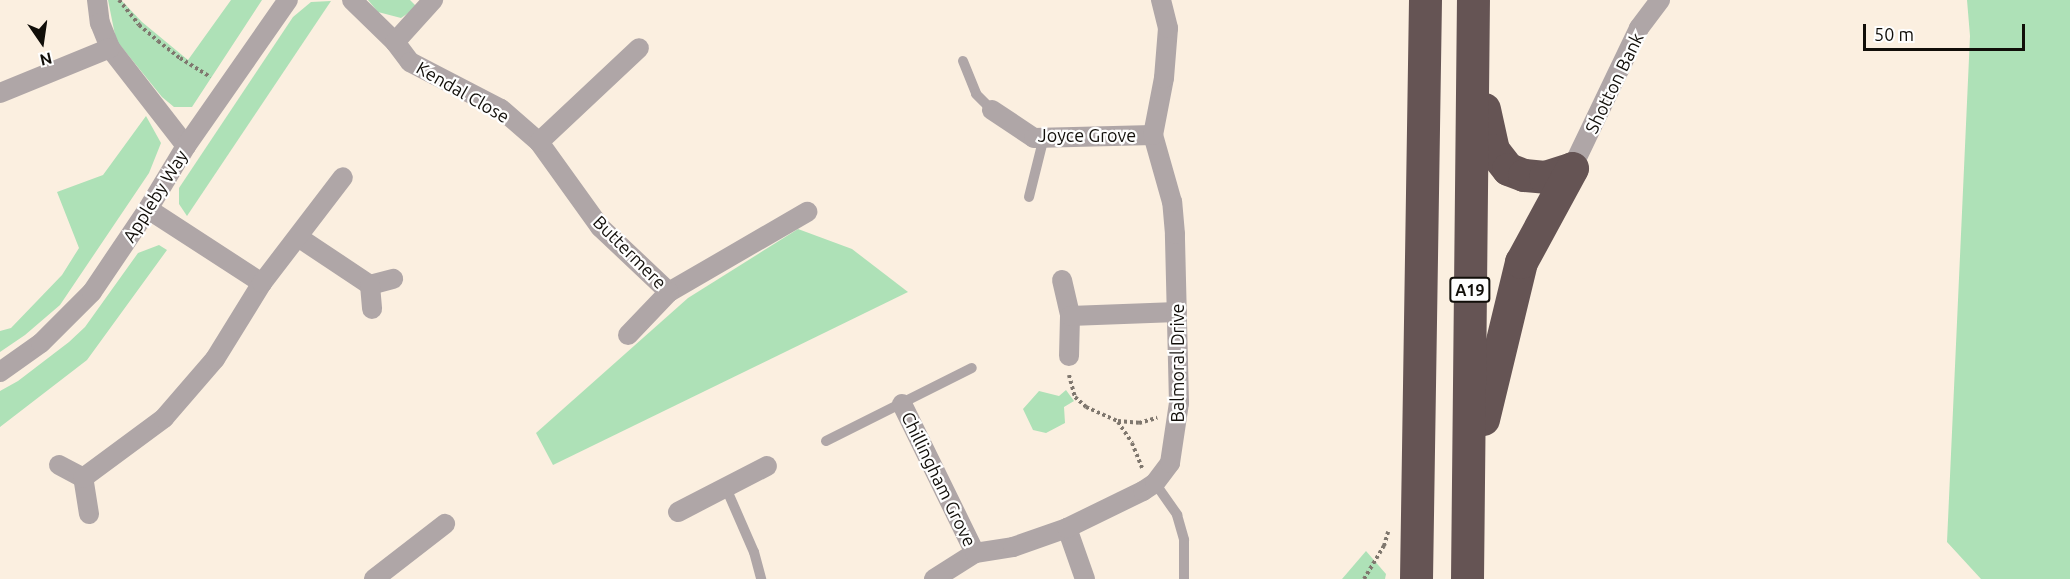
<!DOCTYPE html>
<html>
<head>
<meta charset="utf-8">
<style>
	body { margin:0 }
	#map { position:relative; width:2070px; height:579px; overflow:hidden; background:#fbefe0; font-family:Ubuntu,sans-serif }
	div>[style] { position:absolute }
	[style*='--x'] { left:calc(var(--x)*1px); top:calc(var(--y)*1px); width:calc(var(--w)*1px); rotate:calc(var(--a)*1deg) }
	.green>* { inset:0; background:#aee1b7 }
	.path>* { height:4px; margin-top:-2px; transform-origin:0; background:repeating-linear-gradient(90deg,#7f776e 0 3px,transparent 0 6px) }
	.lane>* { height:10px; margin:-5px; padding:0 5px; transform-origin:5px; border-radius:5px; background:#afa6a7 }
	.street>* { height:20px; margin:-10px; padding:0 10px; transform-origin:10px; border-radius:10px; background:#afa6a7 }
	.highway>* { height:33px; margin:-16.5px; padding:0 16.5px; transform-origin:16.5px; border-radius:16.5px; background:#655454 }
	span { translate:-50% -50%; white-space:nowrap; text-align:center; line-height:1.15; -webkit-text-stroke:4.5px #fefefe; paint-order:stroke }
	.shield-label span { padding:2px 4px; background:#fefefe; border:2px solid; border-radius:4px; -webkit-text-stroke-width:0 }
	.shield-label { font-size:16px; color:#110e09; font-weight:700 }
	.street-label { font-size:18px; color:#110e09 }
	.north { position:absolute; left:12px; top:12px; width:60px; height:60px; -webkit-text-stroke:4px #fefefe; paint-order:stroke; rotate:167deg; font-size:16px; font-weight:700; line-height:24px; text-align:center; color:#110e09 }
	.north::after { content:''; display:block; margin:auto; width:21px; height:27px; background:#110e09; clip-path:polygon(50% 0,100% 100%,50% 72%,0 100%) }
	.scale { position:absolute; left:1863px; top:24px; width:162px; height:27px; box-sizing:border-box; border:3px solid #110e09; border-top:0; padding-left:8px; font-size:18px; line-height:21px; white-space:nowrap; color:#110e09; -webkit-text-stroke:4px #fefefe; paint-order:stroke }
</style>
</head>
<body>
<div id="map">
	<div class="green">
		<div style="clip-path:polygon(108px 0,121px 0,142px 22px,188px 60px,231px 0,262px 0,192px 107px,174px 107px,162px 97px,116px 40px)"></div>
		<div style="clip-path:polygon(368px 0,410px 0,417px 7px,401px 18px,378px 12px)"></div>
		<div style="clip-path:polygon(1967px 0,2070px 0,2070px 579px,1981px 579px,1947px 542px,1970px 36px)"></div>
		<div style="clip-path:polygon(331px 1px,187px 216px,179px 204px,179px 188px,293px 17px,311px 2px)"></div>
		<div style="clip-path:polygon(146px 116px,161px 143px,149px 173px,60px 305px,25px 335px,0 352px,0 331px,11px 328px,62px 275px,79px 248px,57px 192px,103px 175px)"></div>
		<div style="clip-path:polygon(798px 229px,852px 249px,908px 292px,553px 465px,536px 433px,688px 298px)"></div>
		<div style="clip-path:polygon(159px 245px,167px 250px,87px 360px,0 427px,0 391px,18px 381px,69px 342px,85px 327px,138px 253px)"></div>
		<div style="clip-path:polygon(1066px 390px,1074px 401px,1064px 407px,1065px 423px,1046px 433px,1033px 430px,1023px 409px,1039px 391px,1059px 396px)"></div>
		<div style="clip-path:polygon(1366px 551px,1386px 574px,1385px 579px,1342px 579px)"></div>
	</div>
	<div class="path">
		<div style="--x:119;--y:0;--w:32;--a:51"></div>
		<div style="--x:139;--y:25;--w:25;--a:40"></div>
		<div style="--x:158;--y:41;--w:28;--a:38"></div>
		<div style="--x:180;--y:58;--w:36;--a:32"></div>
		<div style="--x:1069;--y:375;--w:23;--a:75"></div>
		<div style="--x:1075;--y:397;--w:15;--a:42"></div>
		<div style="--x:1086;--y:407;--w:35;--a:24"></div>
		<div style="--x:1118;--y:421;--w:21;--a:5"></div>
		<div style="--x:1139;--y:423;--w:19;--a:-16"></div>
		<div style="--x:1118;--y:422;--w:25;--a:56"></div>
		<div style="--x:1132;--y:443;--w:27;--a:68"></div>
		<div style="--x:1364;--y:579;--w:39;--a:-59"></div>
		<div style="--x:1384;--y:546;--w:15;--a:-74"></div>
	</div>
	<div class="lane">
		<div style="--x:963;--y:61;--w:35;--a:68"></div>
		<div style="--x:976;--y:94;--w:23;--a:45"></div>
		<div style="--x:1029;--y:197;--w:62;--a:-76"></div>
		<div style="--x:826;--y:441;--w:163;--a:-26.6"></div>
		<div style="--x:1155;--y:483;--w:39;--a:55"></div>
		<div style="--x:1177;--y:515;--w:26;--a:74"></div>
		<div style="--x:1184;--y:540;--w:39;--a:90"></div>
		<div style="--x:726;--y:488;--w:70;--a:66.4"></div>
		<div style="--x:754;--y:552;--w:28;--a:75"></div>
	</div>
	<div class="street">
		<div style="--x:97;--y:0;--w:23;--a:83"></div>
		<div style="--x:100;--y:23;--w:27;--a:68"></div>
		<div style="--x:110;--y:48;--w:124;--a:52.2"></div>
		<div style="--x:352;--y:0;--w:60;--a:44.3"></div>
		<div style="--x:395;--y:42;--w:25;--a:53"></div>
		<div style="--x:410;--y:62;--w:102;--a:27.3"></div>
		<div style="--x:501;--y:109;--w:50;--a:41"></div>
		<div style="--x:539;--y:142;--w:105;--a:54.3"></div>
		<div style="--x:600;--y:227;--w:95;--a:43.3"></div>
		<div style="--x:669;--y:292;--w:160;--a:-30.1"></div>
		<div style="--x:395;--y:42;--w:57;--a:-47.9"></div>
		<div style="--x:0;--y:93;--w:119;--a:-22.2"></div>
		<div style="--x:992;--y:110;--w:50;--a:33.7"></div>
		<div style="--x:1034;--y:138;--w:119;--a:-1.4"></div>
		<div style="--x:539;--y:142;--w:137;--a:-43.2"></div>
		<div style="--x:1572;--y:168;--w:155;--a:-64.4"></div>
		<div style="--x:1639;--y:28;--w:35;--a:-53"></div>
		<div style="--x:148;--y:209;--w:136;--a:33"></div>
		<div style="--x:298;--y:237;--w:87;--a:33.7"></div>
		<div style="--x:370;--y:285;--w:24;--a:-15"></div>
		<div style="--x:1062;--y:280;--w:37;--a:77"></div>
		<div style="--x:1070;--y:316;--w:40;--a:91.4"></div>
		<div style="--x:370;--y:285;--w:24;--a:85"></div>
		<div style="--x:1070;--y:316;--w:107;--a:-2.1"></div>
		<div style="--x:628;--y:335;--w:59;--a:-46.4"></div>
		<div style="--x:0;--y:372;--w:50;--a:-35.3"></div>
		<div style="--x:41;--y:343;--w:72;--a:-45"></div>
		<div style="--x:92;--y:292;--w:100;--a:-56"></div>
		<div style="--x:148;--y:209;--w:74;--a:-58.9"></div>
		<div style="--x:186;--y:146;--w:178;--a:-55.1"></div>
		<div style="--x:902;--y:404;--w:166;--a:63.9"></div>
		<div style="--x:59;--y:465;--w:27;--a:28"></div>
		<div style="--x:678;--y:512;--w:100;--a:-27.3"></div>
		<div style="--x:89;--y:514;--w:36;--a:-99"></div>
		<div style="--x:83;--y:478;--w:101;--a:-36.5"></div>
		<div style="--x:164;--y:418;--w:78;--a:-49.2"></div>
		<div style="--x:215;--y:359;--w:89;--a:-58.3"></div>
		<div style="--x:262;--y:283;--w:133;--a:-52.6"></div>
		<div style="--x:1067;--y:528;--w:54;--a:70.6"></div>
		<div style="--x:374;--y:579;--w:90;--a:-37.8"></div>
		<div style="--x:934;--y:579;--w:49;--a:-32.4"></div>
		<div style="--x:975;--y:553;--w:38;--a:-9"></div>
		<div style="--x:1013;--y:547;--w:57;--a:-19.4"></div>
		<div style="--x:1067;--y:528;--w:85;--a:-26"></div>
		<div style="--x:1143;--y:491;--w:14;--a:-34"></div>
		<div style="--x:1155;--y:483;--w:25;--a:-53"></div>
		<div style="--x:1170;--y:463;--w:61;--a:-81.5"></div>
		<div style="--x:1179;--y:403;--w:169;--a:-91.4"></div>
		<div style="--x:1175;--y:234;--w:32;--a:-95"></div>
		<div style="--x:1172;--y:202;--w:70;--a:-105.8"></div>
		<div style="--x:1153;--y:135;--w:58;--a:-79.1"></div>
		<div style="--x:1164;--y:78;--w:50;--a:-85.4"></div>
		<div style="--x:1168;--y:28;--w:29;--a:-104"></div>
	</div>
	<div class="highway">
		<div style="--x:1484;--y:109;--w:42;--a:77.6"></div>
		<div style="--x:1493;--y:150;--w:24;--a:52"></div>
		<div style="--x:1508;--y:169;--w:17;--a:21"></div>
		<div style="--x:1524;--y:175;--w:21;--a:5"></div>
		<div style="--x:1545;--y:177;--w:28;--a:-18"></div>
		<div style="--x:1483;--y:419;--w:162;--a:-76.4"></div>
		<div style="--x:1521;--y:262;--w:107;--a:-61.5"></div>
		<div style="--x:1416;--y:579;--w:579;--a:-89.11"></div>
		<div style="--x:1467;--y:579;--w:579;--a:-89.41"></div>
	</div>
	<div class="shield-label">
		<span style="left:1470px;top:290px">A19</span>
	</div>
	<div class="street-label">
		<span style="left:1614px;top:83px;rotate:-64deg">Shotton Bank</span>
		<span style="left:463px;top:92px;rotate:30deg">Kendal Close</span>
		<span style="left:1087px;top:135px">Joyce Grove</span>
		<span style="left:155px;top:196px;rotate:-58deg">Appleby Way</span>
		<span style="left:630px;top:252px;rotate:45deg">Buttermere</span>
		<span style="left:1177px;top:363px;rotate:-90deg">Balmoral Drive</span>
		<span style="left:939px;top:479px;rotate:64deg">Chillingham Grove</span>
	</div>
	<div class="north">N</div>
	<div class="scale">50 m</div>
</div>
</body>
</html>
